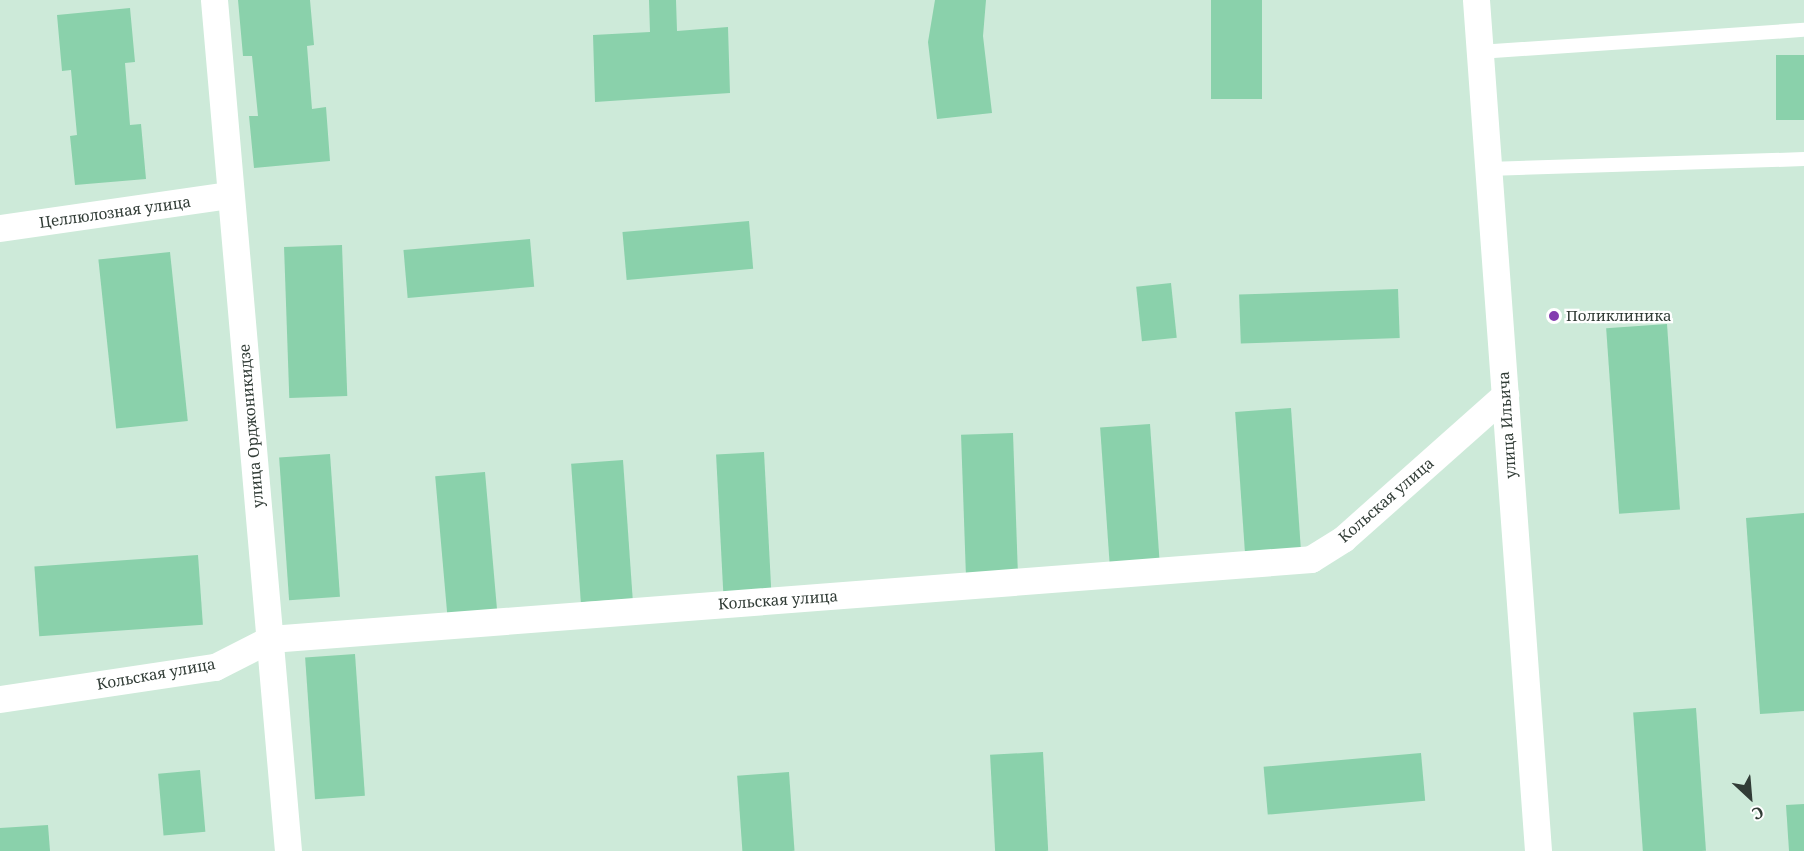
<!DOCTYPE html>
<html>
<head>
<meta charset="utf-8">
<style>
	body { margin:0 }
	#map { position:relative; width:1804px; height:851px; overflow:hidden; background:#cdead9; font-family:"Noto Serif",serif }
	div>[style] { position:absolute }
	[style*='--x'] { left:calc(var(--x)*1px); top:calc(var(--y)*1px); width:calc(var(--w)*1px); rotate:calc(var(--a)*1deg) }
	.building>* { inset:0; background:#8ad1ab; transform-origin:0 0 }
	.lane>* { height:14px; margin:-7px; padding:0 7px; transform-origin:7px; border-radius:7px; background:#fff }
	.street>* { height:27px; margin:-13.5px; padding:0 13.5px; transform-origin:13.5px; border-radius:13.5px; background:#fff }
	.dots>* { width:16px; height:16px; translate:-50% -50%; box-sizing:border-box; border:3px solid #fff; border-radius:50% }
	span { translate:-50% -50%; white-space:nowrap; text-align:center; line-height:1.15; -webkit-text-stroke:4.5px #fff; paint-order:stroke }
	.street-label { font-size:15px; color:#313c36 }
	.poi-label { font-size:15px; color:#313c36 }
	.left { translate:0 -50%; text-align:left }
	.north { position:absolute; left:1720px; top:767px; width:60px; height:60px; -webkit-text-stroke:4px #fff; paint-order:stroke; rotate:154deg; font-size:16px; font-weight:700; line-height:24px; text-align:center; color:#313c36 }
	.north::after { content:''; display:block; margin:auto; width:21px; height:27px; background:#313c36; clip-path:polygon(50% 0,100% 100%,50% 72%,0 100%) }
</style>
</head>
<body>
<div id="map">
	<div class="building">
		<div style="clip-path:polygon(238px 0,310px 0,314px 45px,307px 46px,312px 109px,326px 107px,330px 161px,254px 168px,249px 116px,258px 116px,252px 56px,243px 56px)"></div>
		<div style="clip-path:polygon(649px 0,676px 0,677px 31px,728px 27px,730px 93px,595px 102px,593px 35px,650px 32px)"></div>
		<div style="clip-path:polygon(935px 0,986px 0,983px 36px,992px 113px,937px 119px,928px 42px)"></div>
		<div style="left:1211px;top:0;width:51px;height:99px"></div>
		<div style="clip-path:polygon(130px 8px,135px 62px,125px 63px,130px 125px,141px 124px,146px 179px,75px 185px,70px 136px,77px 135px,71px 70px,62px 71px,57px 15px)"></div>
		<div style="left:1776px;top:55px;width:28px;height:65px"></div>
		<div style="left:749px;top:221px;width:48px;height:127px;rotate:85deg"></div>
		<div style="left:530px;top:239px;width:48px;height:127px;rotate:85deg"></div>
		<div style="left:342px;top:245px;width:151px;height:58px;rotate:88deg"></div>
		<div style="left:170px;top:252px;width:170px;height:72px;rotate:84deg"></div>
		<div style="left:1171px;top:283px;width:55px;height:35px;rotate:84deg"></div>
		<div style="left:1398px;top:289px;width:49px;height:159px;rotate:88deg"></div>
		<div style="left:1667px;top:324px;width:186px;height:61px;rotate:86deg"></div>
		<div style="left:1291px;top:408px;width:144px;height:56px;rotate:86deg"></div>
		<div style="left:1150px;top:424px;width:139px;height:50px;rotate:86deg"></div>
		<div style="left:1013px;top:433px;width:140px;height:52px;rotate:88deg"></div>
		<div style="left:764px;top:452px;width:138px;height:48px;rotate:87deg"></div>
		<div style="left:330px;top:454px;width:143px;height:51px;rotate:86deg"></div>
		<div style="left:623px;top:460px;width:139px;height:52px;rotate:86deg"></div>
		<div style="left:485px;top:472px;width:138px;height:50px;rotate:85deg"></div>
		<div style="clip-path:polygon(1804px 513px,1804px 711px,1760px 714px,1746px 518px)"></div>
		<div style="left:198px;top:555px;width:70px;height:164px;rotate:86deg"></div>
		<div style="left:355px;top:654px;width:142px;height:50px;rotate:86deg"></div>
		<div style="left:1696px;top:708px;width:143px;height:63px;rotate:86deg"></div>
		<div style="left:1043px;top:752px;width:99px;height:53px;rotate:87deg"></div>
		<div style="left:1421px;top:753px;width:48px;height:158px;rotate:85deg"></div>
		<div style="left:200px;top:770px;width:62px;height:42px;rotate:85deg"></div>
		<div style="left:789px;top:772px;width:79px;height:52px;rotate:86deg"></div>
		<div style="clip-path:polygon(1804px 804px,1804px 851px,1789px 851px,1786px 805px)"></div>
		<div style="clip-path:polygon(48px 825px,50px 851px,0 851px,0 828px)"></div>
	</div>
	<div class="lane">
		<div style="--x:1479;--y:52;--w:326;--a:-3.9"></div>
		<div style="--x:1488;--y:169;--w:316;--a:-1.8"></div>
	</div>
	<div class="street">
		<div style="--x:214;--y:0;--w:854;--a:85.03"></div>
		<div style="--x:1476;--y:0;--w:853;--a:85.83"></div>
		<div style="--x:0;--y:228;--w:232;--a:-8.2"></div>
		<div style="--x:0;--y:699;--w:217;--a:-8.5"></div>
		<div style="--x:215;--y:667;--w:62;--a:-27"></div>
		<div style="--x:270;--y:639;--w:1044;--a:-4.39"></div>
		<div style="--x:1311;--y:559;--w:38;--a:-32"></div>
		<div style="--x:1343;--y:539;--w:217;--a:-41.6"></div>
	</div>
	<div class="dots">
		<div style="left:1554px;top:316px;background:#833caf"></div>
	</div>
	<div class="street-label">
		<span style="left:115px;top:212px;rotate:-8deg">Целлюлозная улица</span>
		<span style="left:1507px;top:425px;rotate:-94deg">улица Ильича</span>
		<span style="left:251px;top:426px;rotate:-95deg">улица Орджоникидзе</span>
		<span style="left:1386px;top:500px;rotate:-41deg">Кольская улица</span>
		<span style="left:778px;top:600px;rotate:-4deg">Кольская улица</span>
		<span style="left:156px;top:674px;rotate:-10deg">Кольская улица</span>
	</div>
	<div class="poi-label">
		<span class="left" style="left:1566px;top:316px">Поликлиника</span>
	</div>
	<div class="north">С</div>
</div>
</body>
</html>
